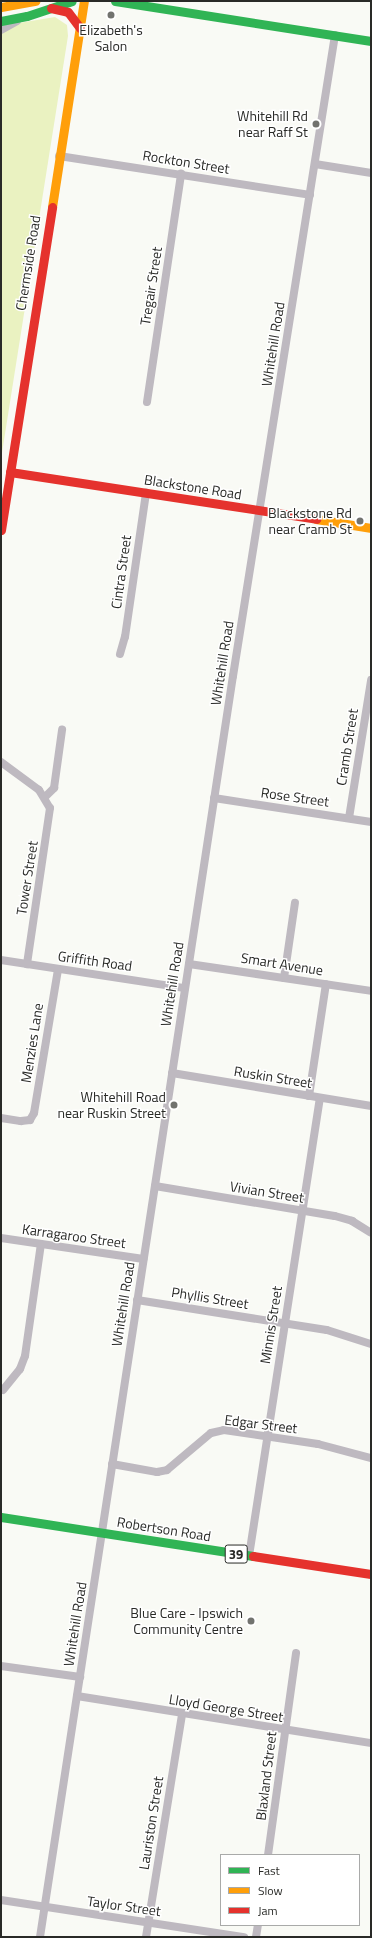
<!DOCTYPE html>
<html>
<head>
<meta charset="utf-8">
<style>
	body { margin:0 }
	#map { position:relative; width:372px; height:1938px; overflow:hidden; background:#f9faf5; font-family:"Titillium Web",sans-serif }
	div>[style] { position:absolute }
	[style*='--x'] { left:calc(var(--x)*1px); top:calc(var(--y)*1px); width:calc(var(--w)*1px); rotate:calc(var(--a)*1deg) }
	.green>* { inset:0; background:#eaf2c1 }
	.street>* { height:8px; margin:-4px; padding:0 4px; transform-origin:4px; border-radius:4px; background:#beb9c0 }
	.fast>* { height:9px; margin:-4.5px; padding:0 4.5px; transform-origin:4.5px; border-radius:4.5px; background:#30b455 }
	.slow>* { height:9px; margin:-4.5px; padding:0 4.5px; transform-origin:4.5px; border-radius:4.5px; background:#ff9f0a }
	.jam>* { height:9px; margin:-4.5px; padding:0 4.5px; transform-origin:4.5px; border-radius:4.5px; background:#e5322d }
	.dots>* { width:11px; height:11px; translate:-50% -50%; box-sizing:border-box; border:2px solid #fff; border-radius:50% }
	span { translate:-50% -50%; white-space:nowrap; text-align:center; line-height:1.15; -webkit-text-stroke:3px #fff; paint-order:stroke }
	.shield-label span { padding:1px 3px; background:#fff; border:1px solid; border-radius:3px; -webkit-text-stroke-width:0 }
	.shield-label { font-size:13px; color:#292a27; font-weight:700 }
	.poi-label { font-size:14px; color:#292a27 }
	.right { translate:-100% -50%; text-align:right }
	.street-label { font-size:14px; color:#292a27 }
	.frame { position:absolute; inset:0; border:2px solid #292a27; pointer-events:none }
	.legend { position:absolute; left:220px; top:1854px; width:140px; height:72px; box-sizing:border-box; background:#fff; border:1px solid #a9aaa9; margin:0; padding:5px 7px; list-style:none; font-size:12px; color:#292a27 }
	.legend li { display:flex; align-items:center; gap:8px; height:20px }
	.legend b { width:20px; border:1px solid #a9aaa9 }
</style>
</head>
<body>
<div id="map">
	<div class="green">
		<div style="clip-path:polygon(55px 17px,67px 25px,68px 36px,1px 459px,1px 26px)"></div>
	</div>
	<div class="street">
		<div style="--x:1;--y:30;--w:18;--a:-29"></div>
		<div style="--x:59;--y:156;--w:254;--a:8.8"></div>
		<div style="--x:315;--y:164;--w:57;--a:9.1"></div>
		<div style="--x:147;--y:402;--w:231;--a:-81.5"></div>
		<div style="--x:120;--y:654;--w:18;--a:-74"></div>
		<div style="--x:125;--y:637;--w:146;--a:-81.7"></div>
		<div style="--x:1;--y:762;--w:47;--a:36.4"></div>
		<div style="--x:39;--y:790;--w:21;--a:59"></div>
		<div style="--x:50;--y:808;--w:158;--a:98.4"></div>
		<div style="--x:45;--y:797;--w:13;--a:-45"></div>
		<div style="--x:54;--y:788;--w:59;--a:-82.1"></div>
		<div style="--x:214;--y:798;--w:159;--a:8.7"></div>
		<div style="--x:349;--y:818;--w:140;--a:-80.9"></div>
		<div style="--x:1;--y:960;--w:186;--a:8.7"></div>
		<div style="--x:189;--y:964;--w:184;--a:8.4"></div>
		<div style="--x:284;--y:978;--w:76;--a:-81.7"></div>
		<div style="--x:172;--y:1073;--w:202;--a:9.4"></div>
		<div style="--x:309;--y:1096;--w:113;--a:-81.4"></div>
		<div style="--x:1;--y:1118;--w:20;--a:9"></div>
		<div style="--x:21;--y:1121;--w:9;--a:-6"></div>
		<div style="--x:30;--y:1120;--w:8;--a:-60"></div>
		<div style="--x:34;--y:1113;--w:146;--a:-80.5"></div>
		<div style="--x:155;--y:1186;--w:182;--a:9.5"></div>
		<div style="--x:335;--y:1216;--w:18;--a:16"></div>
		<div style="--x:352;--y:1221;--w:22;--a:32"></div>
		<div style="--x:1;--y:1238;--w:144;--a:8.4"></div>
		<div style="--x:137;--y:1300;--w:192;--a:9"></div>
		<div style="--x:327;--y:1330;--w:46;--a:17.7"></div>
		<div style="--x:3;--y:1390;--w:27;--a:-51"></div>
		<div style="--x:20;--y:1369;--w:14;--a:-69"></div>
		<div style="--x:25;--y:1356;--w:113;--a:-81.9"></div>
		<div style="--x:112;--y:1464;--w:46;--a:10.1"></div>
		<div style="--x:157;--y:1472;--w:10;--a:-11"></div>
		<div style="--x:167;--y:1470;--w:57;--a:-40.1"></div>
		<div style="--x:211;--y:1433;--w:13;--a:-13"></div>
		<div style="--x:224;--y:1430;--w:95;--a:8.5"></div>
		<div style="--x:318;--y:1444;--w:55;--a:14.8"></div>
		<div style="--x:249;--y:1556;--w:463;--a:-81.2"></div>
		<div style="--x:1;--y:1666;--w:80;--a:7.9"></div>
		<div style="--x:77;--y:1696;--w:298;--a:9.1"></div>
		<div style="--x:268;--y:1855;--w:204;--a:-82.1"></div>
		<div style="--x:1;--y:1900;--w:246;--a:8.7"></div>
		<div style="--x:40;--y:1937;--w:1276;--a:-81.3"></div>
		<div style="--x:233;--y:676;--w:649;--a:-80.96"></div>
		<div style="--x:146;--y:1937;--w:226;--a:-80.8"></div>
		<div style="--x:256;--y:1937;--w:12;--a:-81"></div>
	</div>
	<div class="fast">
		<div style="--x:115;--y:1;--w:259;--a:8.9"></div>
		<div style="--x:1;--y:21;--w:26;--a:-11"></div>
		<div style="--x:27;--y:16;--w:47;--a:-18.4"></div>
		<div style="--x:1;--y:1517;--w:255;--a:8.8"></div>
	</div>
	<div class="slow">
		<div style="--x:1;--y:7;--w:35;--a:-10"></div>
		<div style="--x:52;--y:207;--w:208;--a:-81.2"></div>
		<div style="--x:316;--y:519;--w:56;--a:9.3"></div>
	</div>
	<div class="jam">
		<div style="--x:51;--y:8;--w:17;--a:13"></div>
		<div style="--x:68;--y:12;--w:20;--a:53"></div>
		<div style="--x:10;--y:472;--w:310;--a:8.7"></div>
		<div style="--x:1;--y:530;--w:327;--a:-81"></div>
		<div style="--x:253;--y:1556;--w:119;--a:8.7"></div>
	</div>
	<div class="dots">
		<div style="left:111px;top:15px;background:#72736f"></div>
		<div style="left:316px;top:124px;background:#72736f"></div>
		<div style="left:360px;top:521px;background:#72736f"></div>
		<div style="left:174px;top:1105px;background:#72736f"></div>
		<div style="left:251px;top:1621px;background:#72736f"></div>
	</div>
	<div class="shield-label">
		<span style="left:236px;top:1554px">39</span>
	</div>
	<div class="poi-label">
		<span style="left:111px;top:38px">Elizabeth's<br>Salon</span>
		<span class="right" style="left:308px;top:124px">Whitehill Rd<br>near Raff St</span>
		<span class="right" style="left:352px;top:521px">Blackstone Rd<br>near Cramb St</span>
		<span class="right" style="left:166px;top:1105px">Whitehill Road<br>near Ruskin Street</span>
		<span class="right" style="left:243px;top:1621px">Blue Care - Ipswich<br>Community Centre</span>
	</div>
	<div class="street-label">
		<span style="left:186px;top:162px;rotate:9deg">Rockton Street</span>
		<span style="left:28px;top:263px;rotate:-81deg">Chermside Road</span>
		<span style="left:151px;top:286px;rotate:-81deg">Tregair Street</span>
		<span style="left:273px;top:344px;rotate:-81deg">Whitehill Road</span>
		<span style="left:193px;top:487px;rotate:9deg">Blackstone Road</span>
		<span style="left:121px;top:572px;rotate:-82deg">Cintra Street</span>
		<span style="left:222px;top:663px;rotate:-81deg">Whitehill Road</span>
		<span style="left:347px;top:747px;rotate:-81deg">Cramb Street</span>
		<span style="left:295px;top:797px;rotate:8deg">Rose Street</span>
		<span style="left:27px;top:878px;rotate:-81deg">Tower Street</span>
		<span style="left:95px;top:961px;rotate:8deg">Griffith Road</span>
		<span style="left:282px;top:964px;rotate:9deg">Smart Avenue</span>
		<span style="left:172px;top:984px;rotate:-81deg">Whitehill Road</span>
		<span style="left:32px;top:1043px;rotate:-81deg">Menzies Lane</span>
		<span style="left:273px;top:1077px;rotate:9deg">Ruskin Street</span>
		<span style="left:267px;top:1192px;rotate:9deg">Vivian Street</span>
		<span style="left:74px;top:1236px;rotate:8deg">Karragaroo Street</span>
		<span style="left:210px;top:1298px;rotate:9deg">Phyllis Street</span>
		<span style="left:123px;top:1304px;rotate:-81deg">Whitehill Road</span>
		<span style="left:271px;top:1325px;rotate:-81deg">Minnis Street</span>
		<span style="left:261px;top:1424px;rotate:7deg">Edgar Street</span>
		<span style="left:164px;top:1529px;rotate:9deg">Robertson Road</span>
		<span style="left:75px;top:1624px;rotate:-81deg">Whitehill Road</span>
		<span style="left:226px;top:1708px;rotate:9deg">Lloyd George Street</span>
		<span style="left:266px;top:1776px;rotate:-83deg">Blaxland Street</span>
		<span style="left:151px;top:1823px;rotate:-81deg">Lauriston Street</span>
		<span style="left:124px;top:1906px;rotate:8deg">Taylor Street</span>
	</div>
	<div class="frame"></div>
	<ul class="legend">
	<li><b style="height:5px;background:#30b455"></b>Fast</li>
	<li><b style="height:5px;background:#ff9f0a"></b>Slow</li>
	<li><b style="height:5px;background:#e5322d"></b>Jam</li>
	</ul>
</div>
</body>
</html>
